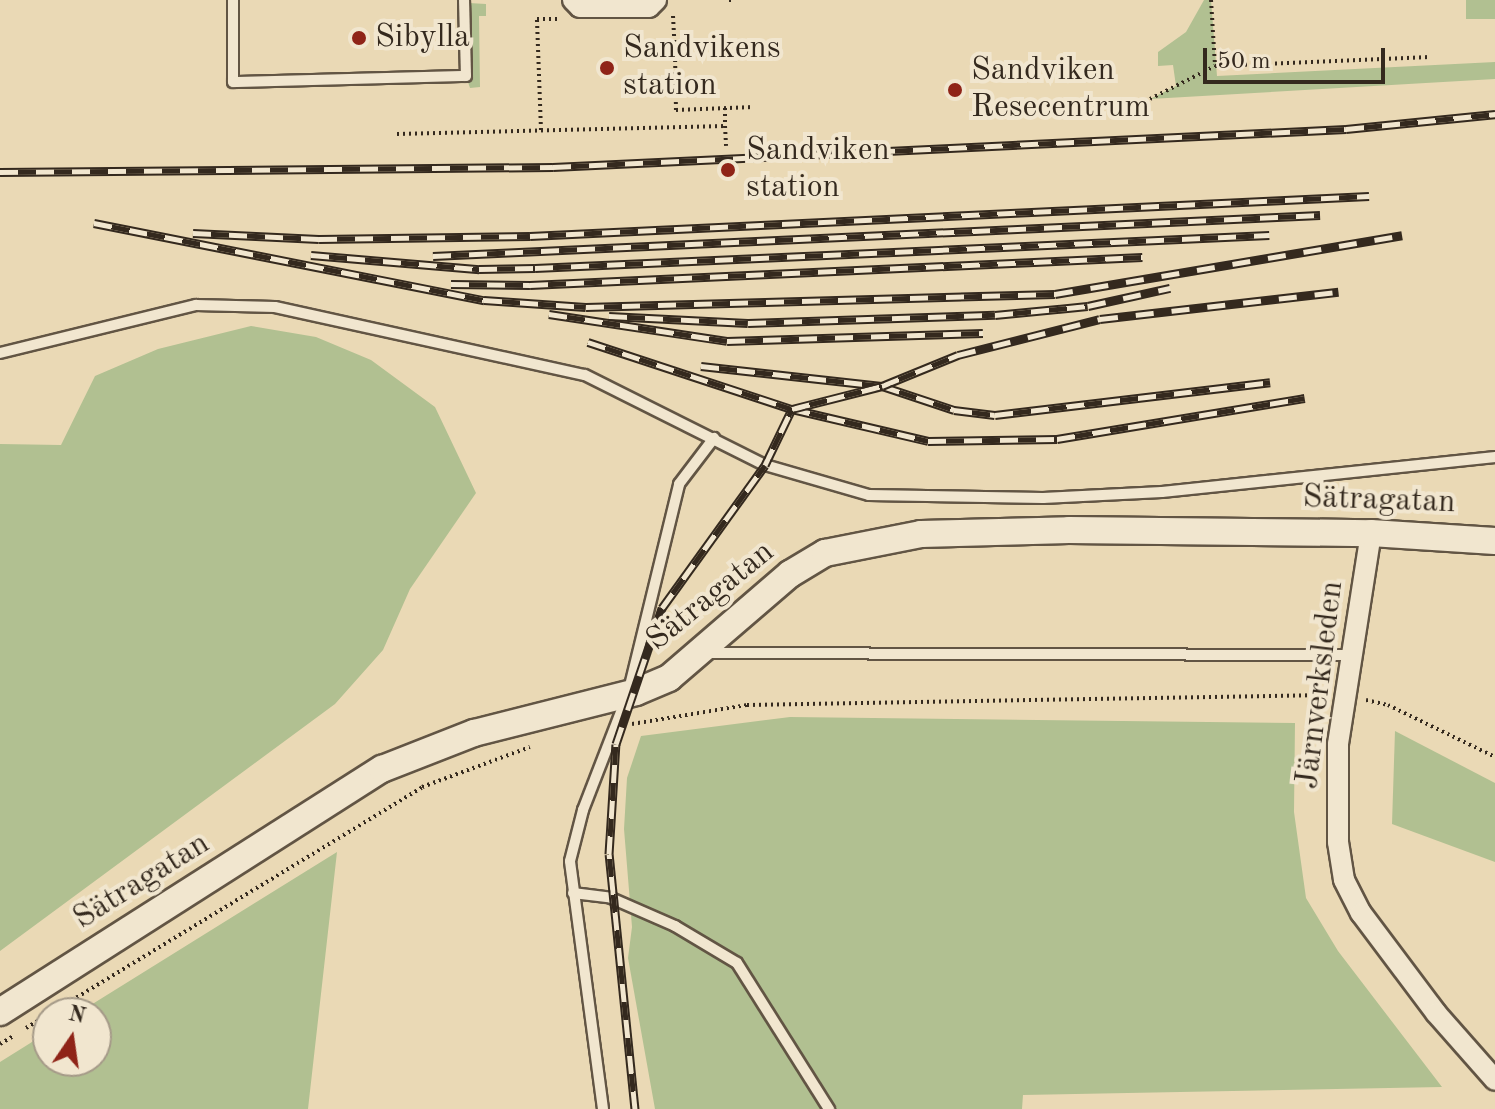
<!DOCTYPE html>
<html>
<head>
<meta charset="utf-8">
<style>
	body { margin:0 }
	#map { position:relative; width:1495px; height:1109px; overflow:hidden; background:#ead9b5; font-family:"Old Standard TT",serif }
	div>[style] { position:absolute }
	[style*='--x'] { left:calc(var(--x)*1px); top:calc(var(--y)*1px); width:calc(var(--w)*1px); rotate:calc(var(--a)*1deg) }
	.green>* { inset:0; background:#b1c091; transform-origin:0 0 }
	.path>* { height:4px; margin-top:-2px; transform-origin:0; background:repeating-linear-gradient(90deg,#34291e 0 2px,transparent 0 6px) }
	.roads { filter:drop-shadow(2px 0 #625544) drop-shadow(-2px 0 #625544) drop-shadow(0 2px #625544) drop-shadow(0 -2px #625544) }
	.service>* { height:10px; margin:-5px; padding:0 5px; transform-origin:5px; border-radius:5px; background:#f1e6cf }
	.minor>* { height:20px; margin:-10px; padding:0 10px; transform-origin:10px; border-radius:10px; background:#f1e6cf }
	.tertiary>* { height:26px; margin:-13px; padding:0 13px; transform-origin:13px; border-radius:13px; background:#f1e6cf }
	.rail>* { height:9px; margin-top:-4.5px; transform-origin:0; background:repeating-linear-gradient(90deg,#f1e6cf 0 18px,#34291e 0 36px); box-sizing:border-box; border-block:2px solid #34291e }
	.dots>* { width:22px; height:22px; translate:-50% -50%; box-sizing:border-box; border:4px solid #f1e6cf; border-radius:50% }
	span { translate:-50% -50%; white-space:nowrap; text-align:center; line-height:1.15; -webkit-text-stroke:8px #f1e6cf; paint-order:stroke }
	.poi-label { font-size:32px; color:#34291e }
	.left { translate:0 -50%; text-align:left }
	.street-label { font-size:32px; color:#34291e }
	.north { position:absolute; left:32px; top:997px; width:80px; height:80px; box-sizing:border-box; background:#f1e6cf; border:2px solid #a59a88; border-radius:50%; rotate:13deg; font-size:22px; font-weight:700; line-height:32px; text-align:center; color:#34291e }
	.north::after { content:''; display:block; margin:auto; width:28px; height:36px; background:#8f2418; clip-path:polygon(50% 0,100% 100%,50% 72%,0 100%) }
	.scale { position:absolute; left:1203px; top:48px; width:182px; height:36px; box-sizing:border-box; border:4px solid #34291e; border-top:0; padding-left:10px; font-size:24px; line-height:28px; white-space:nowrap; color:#34291e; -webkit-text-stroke:6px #f1e6cf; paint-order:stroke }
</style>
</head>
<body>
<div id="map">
	<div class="green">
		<div style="clip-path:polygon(1204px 0,1211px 0,1217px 76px,1495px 62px,1495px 79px,1150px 99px,1176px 86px,1173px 65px,1158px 66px,1158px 52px,1186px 32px)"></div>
		<div style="left:1466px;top:0;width:29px;height:19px"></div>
		<div style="clip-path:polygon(469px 3px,486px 4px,486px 16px,479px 16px,480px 87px,470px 88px,466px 76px,464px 8px)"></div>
		<div style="clip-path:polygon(251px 326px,316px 337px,371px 360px,435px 407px,476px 493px,410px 589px,383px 650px,335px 704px,0 951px,0 444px,61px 445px,95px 376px,158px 349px)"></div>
		<div style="clip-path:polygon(790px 717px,1295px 723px,1294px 812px,1306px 898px,1338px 951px,1442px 1087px,1023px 1095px,1022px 1109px,655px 1109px,628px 958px,632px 927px,624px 829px,627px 778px,641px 736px)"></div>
		<div style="clip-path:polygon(1395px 731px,1495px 783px,1495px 862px,1392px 824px)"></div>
		<div style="clip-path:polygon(337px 852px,308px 1109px,0 1109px,0 1062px,48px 1032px,48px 1061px,96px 1061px,96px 1013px,78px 1013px)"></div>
	</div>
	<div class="path">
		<div style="--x:729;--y:0;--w:4;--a:0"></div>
		<div style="--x:1211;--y:0;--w:66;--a:86.5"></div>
		<div style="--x:673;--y:16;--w:38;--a:87"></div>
		<div style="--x:666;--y:54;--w:9;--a:0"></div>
		<div style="--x:675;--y:54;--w:56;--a:89"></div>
		<div style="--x:676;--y:110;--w:78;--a:-2.2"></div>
		<div style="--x:1150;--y:99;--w:73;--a:-26.9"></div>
		<div style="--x:1215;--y:66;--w:215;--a:-2.4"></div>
		<div style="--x:725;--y:108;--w:18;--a:90"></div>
		<div style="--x:541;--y:130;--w:111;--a:-92.1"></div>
		<div style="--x:537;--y:19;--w:23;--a:0"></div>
		<div style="--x:397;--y:134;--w:328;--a:-1.4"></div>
		<div style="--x:725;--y:126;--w:20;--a:87"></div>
		<div style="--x:1366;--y:700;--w:23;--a:13"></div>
		<div style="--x:1388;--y:705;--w:119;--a:25.9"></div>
		<div style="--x:632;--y:724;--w:117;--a:-9.4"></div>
		<div style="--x:747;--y:705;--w:579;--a:-0.99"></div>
		<div style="--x:51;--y:1013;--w:434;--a:-31.3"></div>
		<div style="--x:422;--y:787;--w:115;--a:-20.3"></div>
		<div style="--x:26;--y:1028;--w:26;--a:-31"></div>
		<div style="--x:0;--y:1044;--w:17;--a:-31"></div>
	</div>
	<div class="roads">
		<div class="service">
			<div style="--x:233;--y:0;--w:82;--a:90"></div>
			<div style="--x:233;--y:82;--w:233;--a:-1.5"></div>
			<div style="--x:466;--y:76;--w:76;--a:-91.5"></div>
			<div style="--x:0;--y:353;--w:202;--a:-13.8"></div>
			<div style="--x:196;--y:305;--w:79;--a:1.5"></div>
			<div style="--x:275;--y:307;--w:317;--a:12.4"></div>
			<div style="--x:585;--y:375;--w:201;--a:26.6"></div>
			<div style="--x:765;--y:465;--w:108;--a:16.1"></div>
			<div style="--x:869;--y:495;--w:174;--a:1"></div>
			<div style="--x:1043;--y:498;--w:119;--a:-2.9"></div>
			<div style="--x:1162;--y:492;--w:335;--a:-6"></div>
			<div style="--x:705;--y:653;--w:646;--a:0.18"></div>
			<div style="--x:573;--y:893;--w:38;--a:7"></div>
			<div style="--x:611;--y:898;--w:70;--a:23.6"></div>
			<div style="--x:675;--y:926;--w:72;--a:30.8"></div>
			<div style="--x:737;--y:963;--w:173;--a:57.8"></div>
			<div style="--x:603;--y:1109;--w:250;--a:-97.6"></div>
			<div style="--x:570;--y:861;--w:53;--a:-75.7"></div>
			<div style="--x:583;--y:810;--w:124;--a:-68.8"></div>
			<div style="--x:628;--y:694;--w:216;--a:-76.3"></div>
			<div style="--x:679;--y:484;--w:58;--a:-52.7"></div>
		</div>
		<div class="minor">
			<div style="--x:573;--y:0;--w:10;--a:45"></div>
			<div style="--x:580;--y:7;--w:69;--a:0"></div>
			<div style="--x:649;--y:7;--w:10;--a:-45"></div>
			<div style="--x:1371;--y:533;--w:214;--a:98.9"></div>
			<div style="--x:1338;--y:744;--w:98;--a:90"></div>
			<div style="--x:1338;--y:842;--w:38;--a:81"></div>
			<div style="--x:1344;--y:880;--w:37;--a:63"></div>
			<div style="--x:1361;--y:913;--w:125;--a:53.1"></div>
			<div style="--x:1436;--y:1013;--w:89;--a:48.6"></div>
		</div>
		<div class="tertiary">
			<div style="--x:0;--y:1012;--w:453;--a:-32.5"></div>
			<div style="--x:382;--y:769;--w:99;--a:-21.4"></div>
			<div style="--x:474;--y:733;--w:167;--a:-14.2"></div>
			<div style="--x:636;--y:692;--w:36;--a:-23"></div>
			<div style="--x:669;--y:678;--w:160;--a:-40.7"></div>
			<div style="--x:790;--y:574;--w:41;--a:-31"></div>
			<div style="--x:825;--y:553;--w:98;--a:-11.2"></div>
			<div style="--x:921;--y:534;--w:148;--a:-1.5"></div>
			<div style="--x:1069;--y:530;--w:302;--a:0.6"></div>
			<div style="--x:1371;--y:533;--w:124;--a:3.7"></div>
		</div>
	</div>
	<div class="rail">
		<div style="--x:0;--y:172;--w:553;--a:-0.52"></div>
		<div style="--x:553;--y:167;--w:794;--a:-2.74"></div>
		<div style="--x:1346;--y:129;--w:150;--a:-5.7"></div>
		<div style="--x:94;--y:223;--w:398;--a:11.2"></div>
		<div style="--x:484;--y:300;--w:102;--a:3.9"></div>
		<div style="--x:586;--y:307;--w:469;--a:-1.6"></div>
		<div style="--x:1055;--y:294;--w:352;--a:-9.6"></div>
		<div style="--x:193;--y:233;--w:126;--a:2.7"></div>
		<div style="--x:319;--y:239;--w:211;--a:-0.8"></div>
		<div style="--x:530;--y:236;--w:840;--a:-2.73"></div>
		<div style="--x:311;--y:255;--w:169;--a:4.8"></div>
		<div style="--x:479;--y:269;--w:56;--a:-1"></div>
		<div style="--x:535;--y:268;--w:735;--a:-2.57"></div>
		<div style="--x:433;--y:256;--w:888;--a:-2.65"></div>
		<div style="--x:451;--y:284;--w:79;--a:0.7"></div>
		<div style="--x:530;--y:285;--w:613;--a:-2.62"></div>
		<div style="--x:549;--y:314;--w:180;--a:8.6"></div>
		<div style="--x:727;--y:341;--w:256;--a:-1.8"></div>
		<div style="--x:609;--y:316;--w:139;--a:2.9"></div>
		<div style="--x:748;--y:323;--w:247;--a:-1.9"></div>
		<div style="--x:995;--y:315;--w:93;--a:-5.5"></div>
		<div style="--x:1088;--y:306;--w:84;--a:-12.4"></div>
		<div style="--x:588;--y:342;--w:215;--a:18.2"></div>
		<div style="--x:792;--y:409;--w:140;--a:13.2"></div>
		<div style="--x:928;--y:441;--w:129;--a:-0.9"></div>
		<div style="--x:1057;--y:439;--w:251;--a:-9.4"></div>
		<div style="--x:701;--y:366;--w:182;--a:6.3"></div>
		<div style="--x:882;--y:386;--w:76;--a:18.4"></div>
		<div style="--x:954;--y:410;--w:41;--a:7"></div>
		<div style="--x:995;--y:415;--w:277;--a:-6.8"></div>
		<div style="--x:635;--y:1109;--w:256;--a:-95.8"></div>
		<div style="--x:609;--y:854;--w:110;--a:-86.4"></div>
		<div style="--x:616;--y:744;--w:144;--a:-71.3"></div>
		<div style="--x:662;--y:608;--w:176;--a:-54.2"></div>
		<div style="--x:765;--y:465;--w:62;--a:-64.3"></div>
		<div style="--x:792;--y:409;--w:93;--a:-14.3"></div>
		<div style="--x:882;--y:386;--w:82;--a:-22.2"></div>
		<div style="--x:958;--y:355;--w:146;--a:-14.2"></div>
		<div style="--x:1100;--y:319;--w:240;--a:-6.5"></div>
	</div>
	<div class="dots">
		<div style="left:359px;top:38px;background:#8f2418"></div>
		<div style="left:607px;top:68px;background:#8f2418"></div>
		<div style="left:955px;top:90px;background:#8f2418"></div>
		<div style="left:728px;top:170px;background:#8f2418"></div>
	</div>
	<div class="poi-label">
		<span class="left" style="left:375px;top:38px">Sibylla</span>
		<span class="left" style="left:623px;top:68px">Sandvikens<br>station</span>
		<span class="left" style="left:971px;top:90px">Sandviken<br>Resecentrum</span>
		<span class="left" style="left:746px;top:170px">Sandviken<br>station</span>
	</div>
	<div class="street-label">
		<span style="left:1379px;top:501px;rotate:2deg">Sätragatan</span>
		<span style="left:711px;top:597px;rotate:-39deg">Sätragatan</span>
		<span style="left:1321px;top:685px;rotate:-83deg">Järnverksleden</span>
		<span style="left:142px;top:882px;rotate:-32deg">Sätragatan</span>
	</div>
	<div class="north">N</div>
	<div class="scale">50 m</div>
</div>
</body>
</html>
